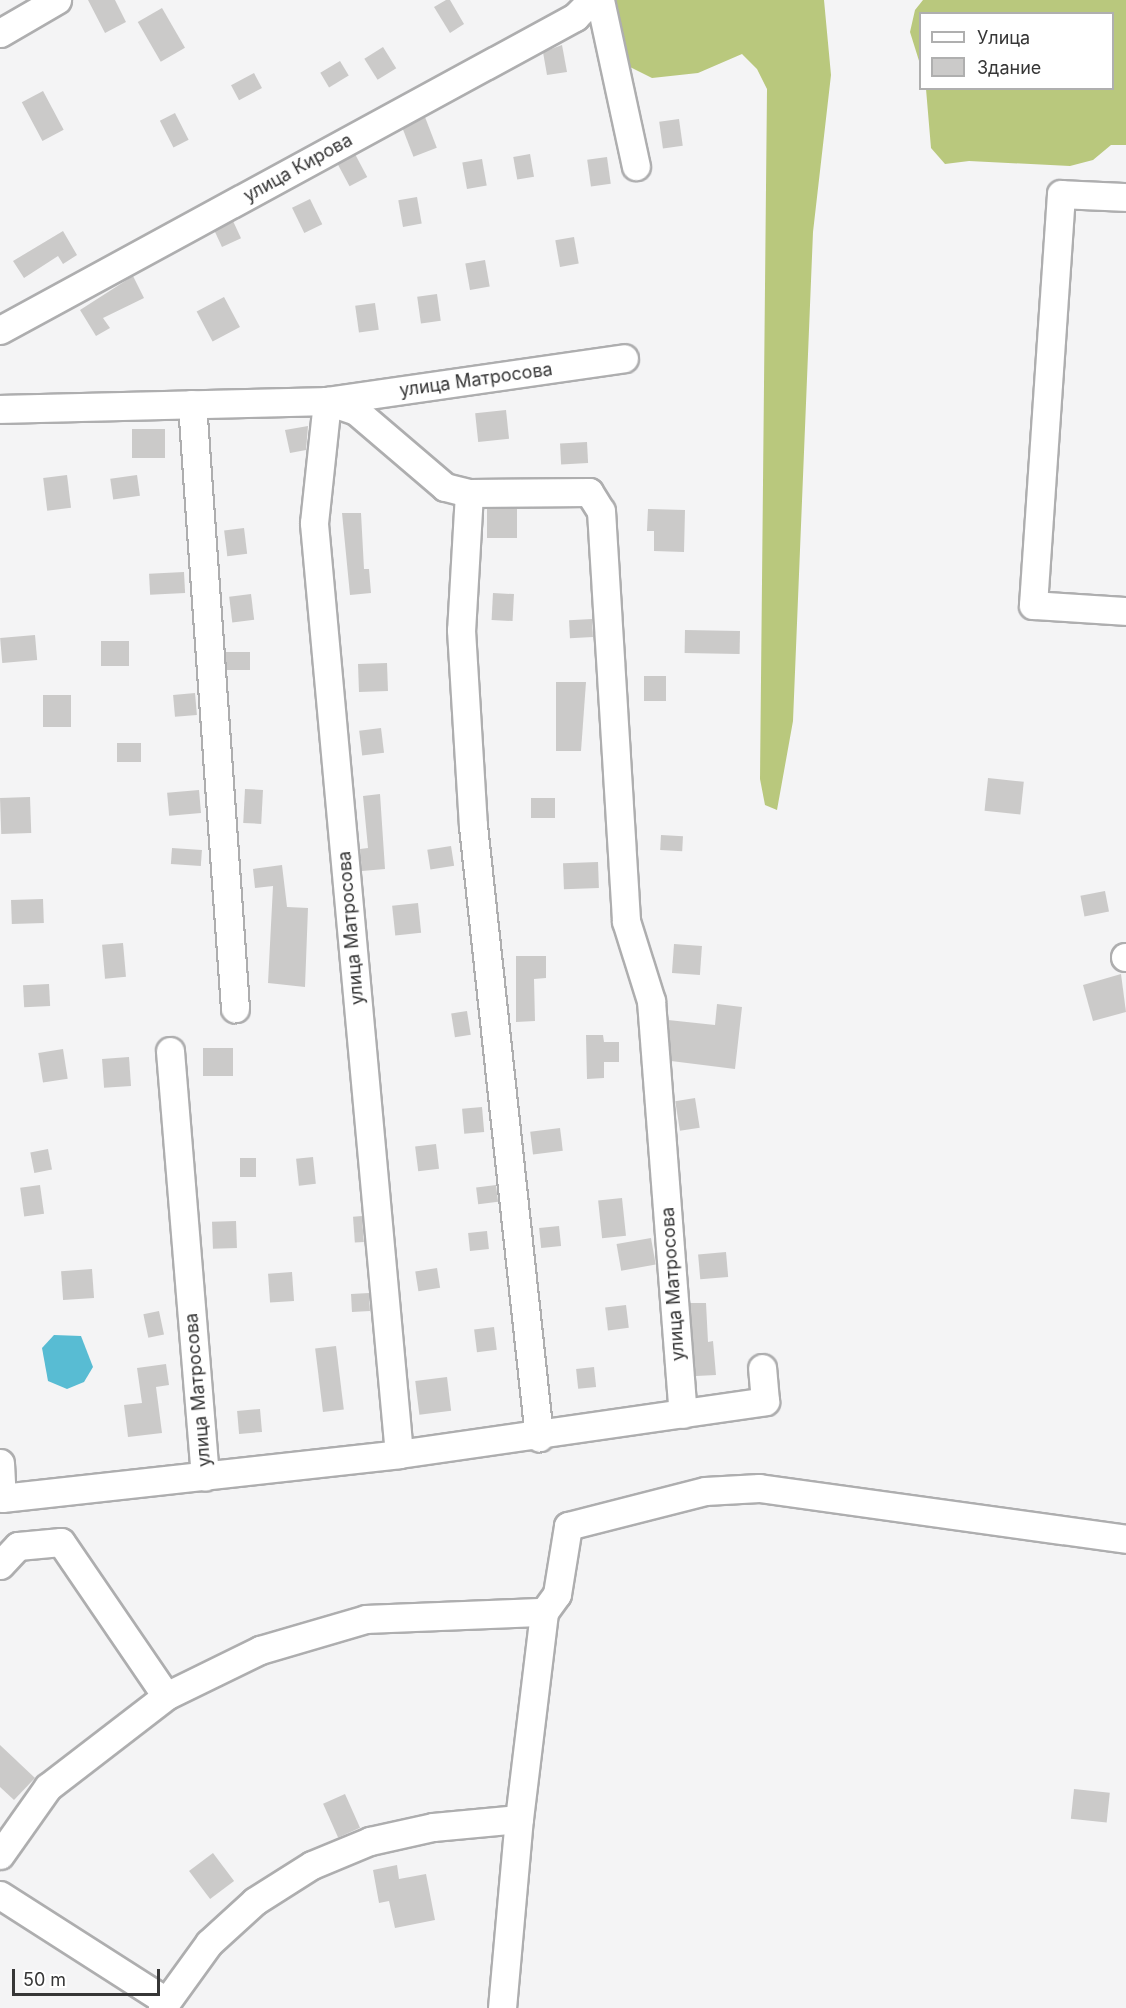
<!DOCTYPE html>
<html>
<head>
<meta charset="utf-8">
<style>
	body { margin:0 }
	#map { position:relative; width:1126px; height:2008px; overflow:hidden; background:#f4f4f5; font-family:Inter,sans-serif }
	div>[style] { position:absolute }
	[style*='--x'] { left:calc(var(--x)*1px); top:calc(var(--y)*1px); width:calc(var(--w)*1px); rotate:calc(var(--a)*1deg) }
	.forest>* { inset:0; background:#b9c87d }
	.water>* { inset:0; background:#58bcd3 }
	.building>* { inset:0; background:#cbcac9; transform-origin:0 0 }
	.roads { filter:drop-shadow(2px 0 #aeaeaf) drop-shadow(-2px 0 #aeaeaf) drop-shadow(0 2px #aeaeaf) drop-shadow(0 -2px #aeaeaf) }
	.minor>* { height:27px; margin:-13.5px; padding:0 13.5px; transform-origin:13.5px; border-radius:13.5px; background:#fff }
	span { translate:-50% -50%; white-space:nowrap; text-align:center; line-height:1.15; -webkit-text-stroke:5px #fff; paint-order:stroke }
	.street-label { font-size:18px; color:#363636 }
	.legend { position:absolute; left:919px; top:12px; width:195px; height:78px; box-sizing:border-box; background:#fff; border:2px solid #afafaf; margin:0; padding:8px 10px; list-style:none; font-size:18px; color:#363636 }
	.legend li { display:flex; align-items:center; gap:12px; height:30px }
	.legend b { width:30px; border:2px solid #afafaf }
	.scale { position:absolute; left:12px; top:1969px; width:148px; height:27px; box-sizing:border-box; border:3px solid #363636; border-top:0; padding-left:8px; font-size:18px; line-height:21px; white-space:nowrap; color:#363636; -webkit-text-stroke:4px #fff; paint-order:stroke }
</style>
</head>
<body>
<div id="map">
	<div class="forest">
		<div style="clip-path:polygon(573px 0,824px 0,831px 75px,813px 232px,793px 721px,777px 810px,765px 805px,760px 779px,767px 89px,757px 69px,742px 54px,698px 73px,652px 78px,630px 67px,616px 49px,597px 38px)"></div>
		<div style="clip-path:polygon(923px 0,1126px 0,1126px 145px,1111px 145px,1093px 160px,1070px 166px,969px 161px,945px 164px,931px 148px,926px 89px,1112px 88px,1112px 14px,920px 14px,920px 64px,910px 32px,915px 10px)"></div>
	</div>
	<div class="water">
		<div style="clip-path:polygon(54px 1335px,81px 1336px,93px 1367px,84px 1382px,67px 1389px,48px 1381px,42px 1348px)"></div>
	</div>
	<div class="building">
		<div style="clip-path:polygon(88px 0,115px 0,126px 22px,105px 33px)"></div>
		<div style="clip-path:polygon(446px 0,450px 0,464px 24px,450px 33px,434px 7px)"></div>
		<div style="left:162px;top:8px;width:46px;height:28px;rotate:60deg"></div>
		<div style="clip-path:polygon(562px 45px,567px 72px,547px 75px,543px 52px)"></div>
		<div style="left:383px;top:47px;width:25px;height:22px;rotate:58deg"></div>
		<div style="left:340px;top:61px;width:17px;height:23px;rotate:59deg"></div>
		<div style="left:254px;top:73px;width:17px;height:26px;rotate:62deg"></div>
		<div style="left:43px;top:91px;width:44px;height:24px;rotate:62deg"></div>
		<div style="left:175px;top:113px;width:30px;height:17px;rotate:63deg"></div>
		<div style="left:425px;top:117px;width:33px;height:25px;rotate:69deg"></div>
		<div style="left:679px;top:119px;width:27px;height:20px;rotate:82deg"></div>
		<div style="left:355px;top:154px;width:26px;height:20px;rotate:62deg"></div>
		<div style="left:530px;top:154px;width:23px;height:17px;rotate:80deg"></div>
		<div style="left:607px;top:157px;width:27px;height:20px;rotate:82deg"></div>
		<div style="left:482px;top:159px;width:27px;height:20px;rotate:80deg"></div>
		<div style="left:417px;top:197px;width:27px;height:19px;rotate:80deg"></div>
		<div style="left:310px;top:199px;width:28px;height:20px;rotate:64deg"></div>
		<div style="left:233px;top:221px;width:19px;height:21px;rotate:65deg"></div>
		<div style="clip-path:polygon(63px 231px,77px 255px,63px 264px,58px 256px,24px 278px,13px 261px)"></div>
		<div style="left:574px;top:237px;width:27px;height:19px;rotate:80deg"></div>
		<div style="left:485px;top:260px;width:27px;height:20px;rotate:80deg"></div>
		<div style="clip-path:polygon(133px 276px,144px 298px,103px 318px,110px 328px,96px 336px,80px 310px)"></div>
		<div style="left:437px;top:294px;width:27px;height:20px;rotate:82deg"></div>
		<div style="left:224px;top:297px;width:34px;height:31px;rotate:62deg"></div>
		<div style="left:375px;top:303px;width:27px;height:20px;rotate:82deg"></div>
		<div style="left:506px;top:410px;width:29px;height:31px;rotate:84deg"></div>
		<div style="clip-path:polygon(308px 426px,306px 450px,290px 453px,285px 430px)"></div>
		<div style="left:132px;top:429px;width:33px;height:29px"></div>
		<div style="left:587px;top:442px;width:21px;height:27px;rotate:87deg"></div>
		<div style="left:67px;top:475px;width:33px;height:24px;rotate:83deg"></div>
		<div style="left:137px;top:475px;width:21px;height:27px;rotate:82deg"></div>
		<div style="left:487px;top:509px;width:30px;height:29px"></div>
		<div style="clip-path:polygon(648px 509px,685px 510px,684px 552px,654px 551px,654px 531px,647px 531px)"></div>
		<div style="clip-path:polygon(342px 513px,361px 513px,364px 569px,369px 569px,371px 593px,350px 595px)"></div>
		<div style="left:244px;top:528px;width:26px;height:20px;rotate:83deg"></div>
		<div style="left:184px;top:572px;width:21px;height:35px;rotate:87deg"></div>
		<div style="left:493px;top:593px;width:21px;height:27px;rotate:3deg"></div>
		<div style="left:251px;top:594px;width:26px;height:22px;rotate:83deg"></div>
		<div style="left:592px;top:619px;width:18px;height:23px;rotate:87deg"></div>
		<div style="left:685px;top:630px;width:55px;height:23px;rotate:1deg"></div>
		<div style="left:35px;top:635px;width:25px;height:35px;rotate:85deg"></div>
		<div style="left:101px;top:641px;width:28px;height:25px"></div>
		<div style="left:225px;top:652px;width:25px;height:18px"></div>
		<div style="left:387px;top:663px;width:28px;height:29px;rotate:88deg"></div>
		<div style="left:644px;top:676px;width:22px;height:25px"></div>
		<div style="clip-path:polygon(556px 682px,586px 682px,581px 751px,556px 751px)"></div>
		<div style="left:195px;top:693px;width:22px;height:22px;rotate:85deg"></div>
		<div style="left:43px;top:695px;width:28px;height:32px"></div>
		<div style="left:381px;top:728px;width:25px;height:22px;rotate:83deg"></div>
		<div style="left:117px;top:743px;width:24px;height:19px"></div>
		<div style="left:988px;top:778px;width:36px;height:33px;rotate:6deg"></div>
		<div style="left:245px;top:789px;width:18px;height:34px;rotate:3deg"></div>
		<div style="left:199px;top:790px;width:23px;height:32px;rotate:85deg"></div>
		<div style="clip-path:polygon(380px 794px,385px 869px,362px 871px,360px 849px,368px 848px,363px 796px)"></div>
		<div style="left:30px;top:797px;width:36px;height:30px;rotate:88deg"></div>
		<div style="left:531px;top:798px;width:24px;height:20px"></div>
		<div style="left:661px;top:835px;width:22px;height:15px;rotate:3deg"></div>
		<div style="left:451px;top:846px;width:20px;height:24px;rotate:81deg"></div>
		<div style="left:172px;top:848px;width:30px;height:16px;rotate:4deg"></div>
		<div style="left:598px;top:862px;width:26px;height:35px;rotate:88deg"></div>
		<div style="clip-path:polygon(282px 865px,287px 907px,308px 908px,305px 987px,268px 983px,273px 886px,255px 888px,253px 869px)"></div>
		<div style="left:1105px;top:891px;width:21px;height:25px;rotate:79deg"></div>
		<div style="left:43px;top:899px;width:24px;height:32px;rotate:88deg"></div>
		<div style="left:418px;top:903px;width:30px;height:26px;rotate:84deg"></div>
		<div style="left:123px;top:943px;width:34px;height:21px;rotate:85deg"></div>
		<div style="left:674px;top:944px;width:28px;height:29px;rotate:4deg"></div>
		<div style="clip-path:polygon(516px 956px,546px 956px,546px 978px,534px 979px,535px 1021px,516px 1022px)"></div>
		<div style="clip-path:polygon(1121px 974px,1126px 1012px,1093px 1021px,1083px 985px)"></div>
		<div style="left:49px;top:984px;width:22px;height:26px;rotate:87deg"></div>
		<div style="clip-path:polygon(717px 1004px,742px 1007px,735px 1069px,671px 1061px,668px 1020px,715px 1025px)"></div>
		<div style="left:467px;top:1011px;width:24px;height:16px;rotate:81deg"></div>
		<div style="clip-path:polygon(586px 1035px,603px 1035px,604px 1042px,619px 1042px,619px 1062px,604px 1062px,604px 1078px,587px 1079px)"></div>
		<div style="left:203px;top:1048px;width:30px;height:28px"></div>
		<div style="left:63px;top:1049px;width:30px;height:25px;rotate:81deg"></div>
		<div style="left:129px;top:1057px;width:29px;height:27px;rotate:86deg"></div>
		<div style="left:695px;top:1098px;width:30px;height:20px;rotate:81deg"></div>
		<div style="left:482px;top:1107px;width:25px;height:20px;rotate:85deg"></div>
		<div style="left:560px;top:1128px;width:23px;height:30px;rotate:83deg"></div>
		<div style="left:436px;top:1144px;width:25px;height:21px;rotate:83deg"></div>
		<div style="left:48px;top:1149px;width:21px;height:18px;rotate:79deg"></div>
		<div style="left:313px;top:1157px;width:27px;height:17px;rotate:84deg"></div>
		<div style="left:256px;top:1158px;width:19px;height:16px;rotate:90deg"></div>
		<div style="left:40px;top:1185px;width:29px;height:20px;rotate:82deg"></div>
		<div style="left:496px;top:1185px;width:17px;height:20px;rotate:83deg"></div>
		<div style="left:622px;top:1198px;width:38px;height:24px;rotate:84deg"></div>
		<div style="left:362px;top:1216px;width:26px;height:9px;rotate:86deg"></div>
		<div style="left:236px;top:1221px;width:27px;height:24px;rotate:88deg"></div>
		<div style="left:559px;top:1226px;width:20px;height:20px;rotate:84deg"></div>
		<div style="left:487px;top:1231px;width:18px;height:19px;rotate:84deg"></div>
		<div style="left:651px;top:1238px;width:27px;height:35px;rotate:80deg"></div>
		<div style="left:726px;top:1252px;width:25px;height:28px;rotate:85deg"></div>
		<div style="left:437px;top:1268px;width:20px;height:22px;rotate:81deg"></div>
		<div style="left:92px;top:1269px;width:29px;height:31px;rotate:86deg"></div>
		<div style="left:292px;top:1272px;width:29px;height:24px;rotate:86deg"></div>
		<div style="left:369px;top:1293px;width:18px;height:18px;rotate:87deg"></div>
		<div style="clip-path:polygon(690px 1303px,706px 1303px,708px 1342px,713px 1341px,716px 1375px,696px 1376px)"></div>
		<div style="left:626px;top:1305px;width:23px;height:21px;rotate:83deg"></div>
		<div style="left:159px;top:1311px;width:24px;height:16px;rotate:78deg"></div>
		<div style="left:494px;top:1327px;width:23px;height:20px;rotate:83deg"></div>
		<div style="left:336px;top:1346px;width:64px;height:21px;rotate:83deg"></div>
		<div style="clip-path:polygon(166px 1364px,169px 1385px,156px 1387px,162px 1433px,128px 1437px,124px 1405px,142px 1403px,137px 1368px)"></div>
		<div style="left:594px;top:1367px;width:20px;height:18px;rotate:84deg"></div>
		<div style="left:447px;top:1377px;width:34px;height:32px;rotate:83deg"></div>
		<div style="left:260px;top:1409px;width:23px;height:23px;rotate:85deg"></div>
		<div style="clip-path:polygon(0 1745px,35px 1778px,14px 1800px,0 1787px)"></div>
		<div style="left:1074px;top:1789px;width:36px;height:30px;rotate:6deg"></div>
		<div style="left:345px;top:1794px;width:37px;height:24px;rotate:66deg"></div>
		<div style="left:213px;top:1853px;width:35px;height:30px;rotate:53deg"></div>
		<div style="clip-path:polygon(397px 1865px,399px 1879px,426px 1874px,435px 1920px,395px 1928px,389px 1901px,379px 1903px,373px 1870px)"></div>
	</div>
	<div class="roads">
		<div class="minor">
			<div style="--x:600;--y:0;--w:170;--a:77.8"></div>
			<div style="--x:0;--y:33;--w:66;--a:-30.1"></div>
			<div style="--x:1126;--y:197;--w:65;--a:-177.4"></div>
			<div style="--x:1061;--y:194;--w:412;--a:93.9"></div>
			<div style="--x:1033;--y:605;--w:93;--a:3.7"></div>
			<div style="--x:0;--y:330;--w:655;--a:-28.56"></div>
			<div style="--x:575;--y:17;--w:24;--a:-45"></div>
			<div style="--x:192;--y:404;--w:606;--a:85.93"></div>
			<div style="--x:0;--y:409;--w:327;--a:-1.4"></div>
			<div style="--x:327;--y:401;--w:300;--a:-8.2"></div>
			<div style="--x:469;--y:493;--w:120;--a:-0.5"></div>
			<div style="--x:589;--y:492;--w:22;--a:58"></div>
			<div style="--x:601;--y:511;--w:411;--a:86.5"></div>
			<div style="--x:626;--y:921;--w:84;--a:72.6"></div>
			<div style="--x:651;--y:1001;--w:414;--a:85.6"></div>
			<div style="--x:1125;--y:957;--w:1;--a:0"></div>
			<div style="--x:170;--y:1051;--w:427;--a:85.3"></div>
			<div style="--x:399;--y:1454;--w:935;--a:-95.22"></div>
			<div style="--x:314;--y:523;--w:123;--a:-83.9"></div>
			<div style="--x:327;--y:401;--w:31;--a:19"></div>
			<div style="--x:356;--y:411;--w:117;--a:40.5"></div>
			<div style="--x:445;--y:487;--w:25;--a:14"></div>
			<div style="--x:469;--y:493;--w:137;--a:93.3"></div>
			<div style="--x:461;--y:630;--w:196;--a:86.5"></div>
			<div style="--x:473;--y:826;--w:615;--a:83.83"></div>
			<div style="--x:0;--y:1463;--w:35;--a:87"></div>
			<div style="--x:2;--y:1498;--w:399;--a:-6.3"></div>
			<div style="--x:399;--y:1454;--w:370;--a:-8.2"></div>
			<div style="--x:765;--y:1401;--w:33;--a:-95"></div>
			<div style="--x:0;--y:1565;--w:26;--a:-47"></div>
			<div style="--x:18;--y:1546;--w:43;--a:-5.3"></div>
			<div style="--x:61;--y:1542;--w:186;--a:55.7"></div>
			<div style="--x:0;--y:1855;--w:83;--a:-54.8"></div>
			<div style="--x:48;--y:1787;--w:149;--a:-37.6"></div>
			<div style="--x:166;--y:1696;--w:105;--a:-26.1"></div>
			<div style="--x:260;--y:1650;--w:110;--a:-16.3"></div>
			<div style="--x:366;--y:1619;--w:178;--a:-2.3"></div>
			<div style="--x:0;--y:1895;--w:197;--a:32.6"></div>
			<div style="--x:162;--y:2008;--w:80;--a:-54.1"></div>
			<div style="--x:209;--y:1943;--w:62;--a:-42.4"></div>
			<div style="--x:255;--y:1901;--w:67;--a:-32.3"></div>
			<div style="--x:312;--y:1865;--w:63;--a:-22.5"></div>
			<div style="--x:370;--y:1841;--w:65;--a:-12.5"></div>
			<div style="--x:433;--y:1827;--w:86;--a:-5.3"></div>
			<div style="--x:502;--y:2008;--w:190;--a:-84.9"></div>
			<div style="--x:519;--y:1819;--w:209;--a:-83.1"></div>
			<div style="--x:544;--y:1612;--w:22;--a:-54"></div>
			<div style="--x:557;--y:1594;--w:69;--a:-80.8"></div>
			<div style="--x:568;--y:1526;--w:141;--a:-14.3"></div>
			<div style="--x:705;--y:1491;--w:54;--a:-3.2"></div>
			<div style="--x:759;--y:1488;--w:371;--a:7.9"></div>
		</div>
	</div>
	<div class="street-label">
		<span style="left:298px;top:168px;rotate:-29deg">улица Кирова</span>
		<span style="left:476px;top:380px;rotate:-8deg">улица Матросова</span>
		<span style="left:351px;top:928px;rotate:-95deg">улица Матросова</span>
		<span style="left:673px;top:1284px;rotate:-94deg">улица Матросова</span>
		<span style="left:198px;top:1390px;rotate:-95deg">улица Матросова</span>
	</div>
	<ul class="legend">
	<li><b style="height:8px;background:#fff"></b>Улица</li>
	<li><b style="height:16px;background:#cbcac9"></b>Здание</li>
	</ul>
	<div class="scale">50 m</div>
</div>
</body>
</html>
